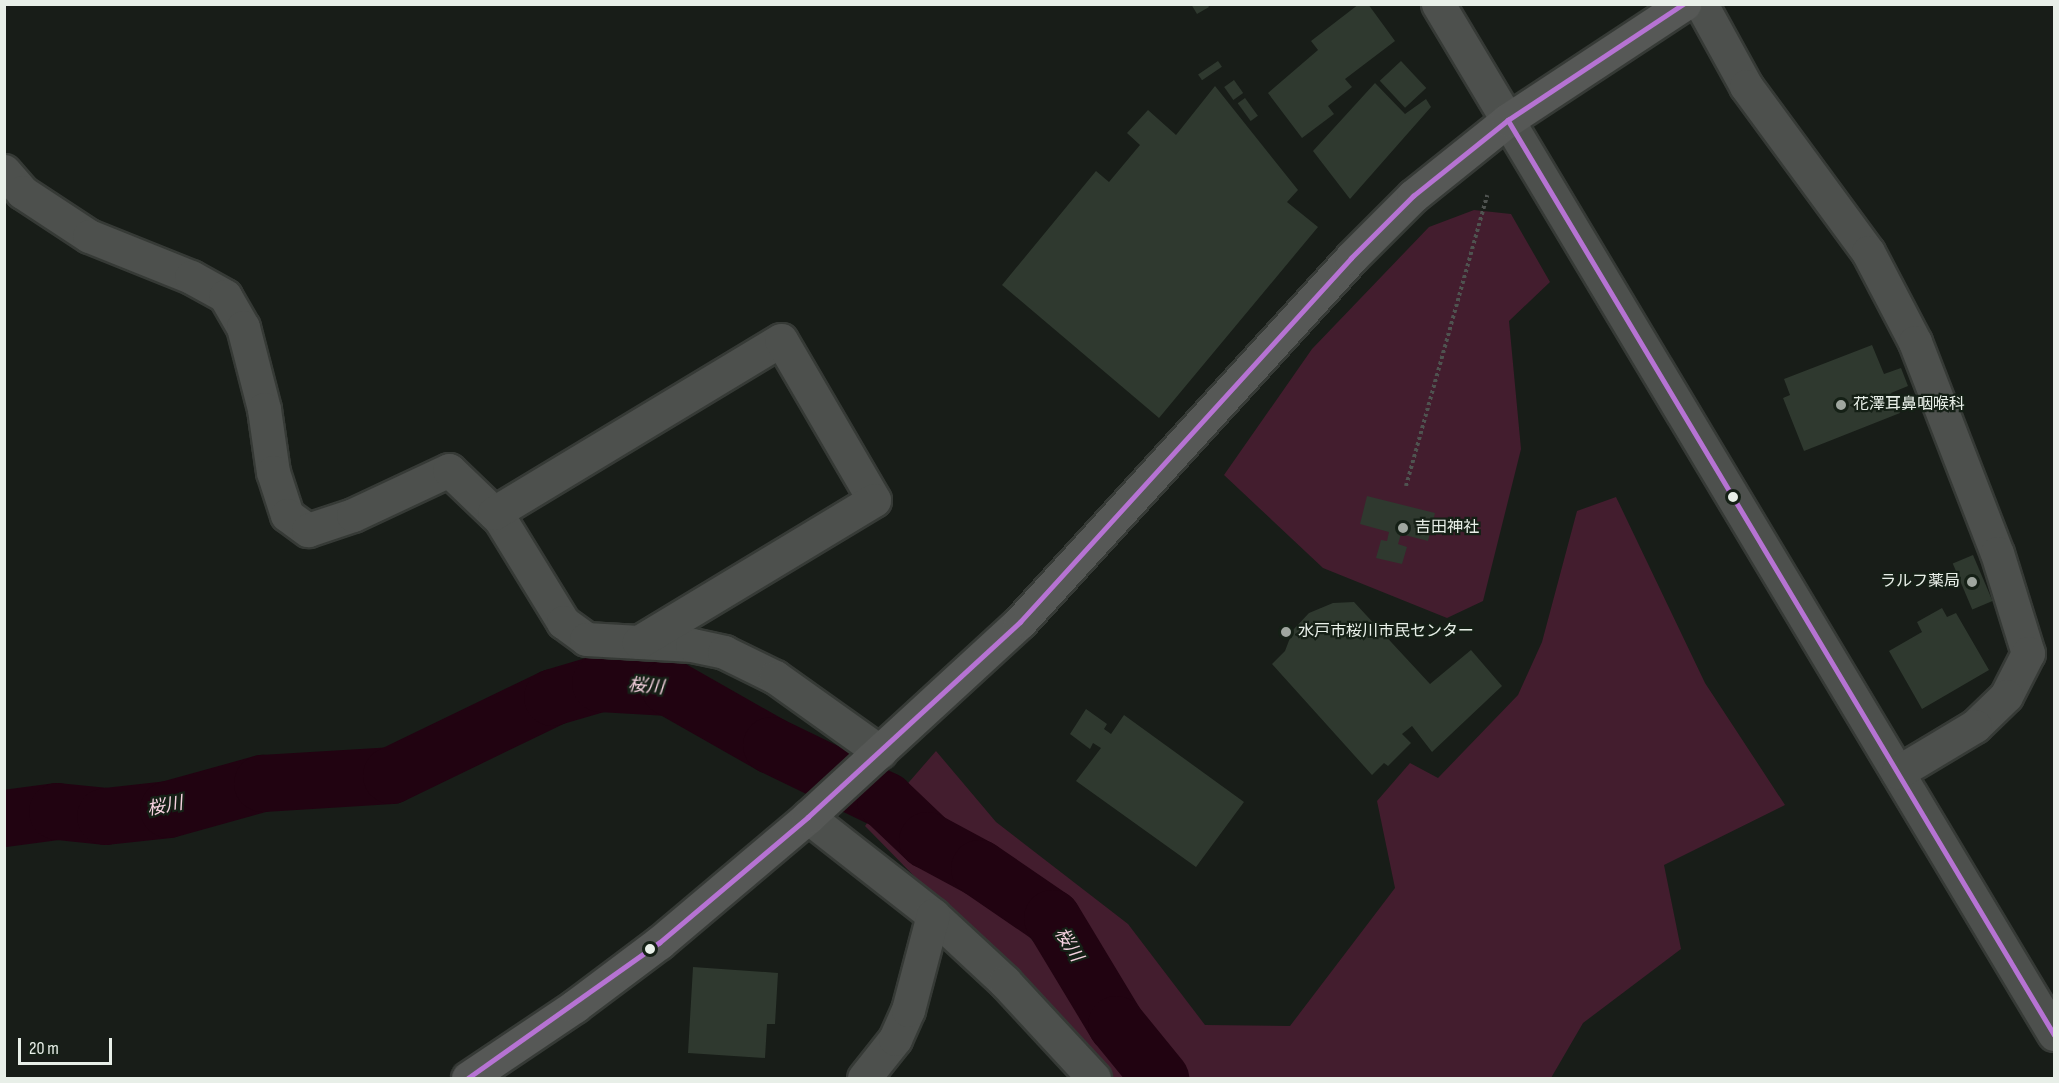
<!DOCTYPE html>
<html>
<head>
<meta charset="utf-8">
<style>
	body { margin:0 }
	#map { position:relative; width:2059px; height:1083px; overflow:hidden; background:#181d18; font-family:"Sofia Sans Condensed","Noto Sans JP",sans-serif }
	div>[style] { position:absolute }
	[style*='--x'] { left:calc(var(--x)*1px); top:calc(var(--y)*1px); width:calc(var(--w)*1px); rotate:calc(var(--a)*1deg) }
	.green>* { inset:0; background:#431d2e }
	.river>* { height:57px; margin:-28.5px; padding:0 28.5px; transform-origin:28.5px; border-radius:28.5px; background:#210311 }
	.building>* { inset:0; background:#2f392f; transform-origin:0 0 }
	.path>* { height:4px; margin-top:-2px; transform-origin:0; background:repeating-linear-gradient(90deg,#4f5350 0 3px,transparent 0 6px) }
	.roads { filter:drop-shadow(2px 0 #363a36) drop-shadow(-2px 0 #363a36) drop-shadow(0 2px #363a36) drop-shadow(0 -2px #363a36) }
	.minor>* { height:33px; margin:-16.5px; padding:0 16.5px; transform-origin:16.5px; border-radius:16.5px; background:#4d504d }
	.major>* { height:33px; margin:-16.5px; padding:0 16.5px; transform-origin:16.5px; border-radius:16.5px; background:#565856 }
	.bus-1>* { height:4.5px; margin:-2.25px; padding:0 2.25px; transform-origin:2.25px; border-radius:2.25px; background:#b673d3 }
	.dots>* { width:16px; height:16px; translate:-50% -50%; box-sizing:border-box; border:3px solid #152016; border-radius:50% }
	span { translate:-50% -50%; white-space:nowrap; text-align:center; line-height:1.15; -webkit-text-stroke:4.5px #152016; paint-order:stroke }
	.poi-label { font-size:16px; color:#e8efe8 }
	.left { translate:0 -50%; text-align:left }
	.right { translate:-100% -50%; text-align:right }
	.water-label { font-size:18px; color:#f6d2e0; font-style:italic }
	.frame { position:absolute; inset:0; border:6px solid #e8efe8; pointer-events:none }
	.scale { position:absolute; left:18px; top:1038px; width:94px; height:27px; box-sizing:border-box; border:3px solid #e8efe8; border-top:0; padding-left:8px; font-size:18px; line-height:21px; white-space:nowrap; color:#e8efe8; -webkit-text-stroke:4px #152016; paint-order:stroke }
</style>
</head>
<body>
<div id="map">
	<div class="green">
		<div style="clip-path:polygon(1474px 210px,1511px 214px,1550px 282px,1509px 321px,1521px 449px,1483px 601px,1447px 618px,1323px 568px,1224px 475px,1312px 349px,1429px 227px)"></div>
		<div style="clip-path:polygon(1616px 497px,1705px 683px,1785px 805px,1664px 865px,1681px 949px,1583px 1023px,1551px 1078px,1191px 1078px,1168px 1059px,1138px 1022px,1073px 915px,987px 844px,940px 824px,903px 789px,936px 751px,996px 822px,1128px 924px,1205px 1025px,1290px 1026px,1395px 888px,1377px 801px,1410px 763px,1438px 778px,1518px 695px,1542px 642px,1577px 511px)"></div>
		<div style="clip-path:polygon(872px 816px,953px 877px,1000px 904px,1040px 949px,1135px 1078px,1112px 1078px,865px 826px)"></div>
	</div>
	<div class="river">
		<div style="--x:4;--y:818;--w:53;--a:-7.5"></div>
		<div style="--x:57;--y:811;--w:48;--a:5.9"></div>
		<div style="--x:105;--y:816;--w:63;--a:-6.3"></div>
		<div style="--x:168;--y:809;--w:98;--a:-15.5"></div>
		<div style="--x:262;--y:783;--w:129;--a:-3.5"></div>
		<div style="--x:391;--y:775;--w:179;--a:-25.8"></div>
		<div style="--x:552;--y:697;--w:50;--a:-16.3"></div>
		<div style="--x:600;--y:683;--w:69;--a:3.3"></div>
		<div style="--x:669;--y:687;--w:117;--a:29.6"></div>
		<div style="--x:771;--y:745;--w:127;--a:25.8"></div>
		<div style="--x:885;--y:800;--w:58;--a:43.6"></div>
		<div style="--x:927;--y:840;--w:59;--a:28.3"></div>
		<div style="--x:979;--y:868;--w:88;--a:34.4"></div>
		<div style="--x:1052;--y:918;--w:124;--a:58.9"></div>
		<div style="--x:1116;--y:1024;--w:70;--a:50.8"></div>
	</div>
	<div class="building">
		<div style="clip-path:polygon(1191px 4px,1207px 4px,1209px 7px,1197px 14px)"></div>
		<div style="clip-path:polygon(1359px 4px,1368px 4px,1395px 41px,1345px 79px,1352px 87px,1328px 106px,1334px 114px,1302px 138px,1268px 93px,1318px 50px,1311px 41px)"></div>
		<div style="left:1218px;top:61px;width:7px;height:24px;rotate:56deg"></div>
		<div style="left:1401px;top:61px;width:37px;height:29px;rotate:47deg"></div>
		<div style="left:1234px;top:80px;width:16px;height:12px;rotate:55deg"></div>
		<div style="clip-path:polygon(1375px 83px,1405px 114px,1426px 99px,1431px 107px,1350px 199px,1313px 151px)"></div>
		<div style="clip-path:polygon(1215px 86px,1298px 190px,1287px 202px,1318px 227px,1159px 418px,1002px 285px,1096px 171px,1109px 182px,1140px 145px,1127px 133px,1148px 110px,1176px 135px)"></div>
		<div style="left:1245px;top:98px;width:22px;height:9px;rotate:54deg"></div>
		<div style="clip-path:polygon(1872px 345px,1884px 374px,1901px 368px,1908px 386px,1891px 393px,1900px 413px,1804px 451px,1783px 398px,1790px 395px,1784px 379px)"></div>
		<div style="clip-path:polygon(1367px 496px,1435px 513px,1428px 541px,1401px 534px,1398px 544px,1407px 547px,1402px 564px,1376px 558px,1381px 540px,1387px 541px,1389px 532px,1360px 524px)"></div>
		<div style="left:1973px;top:555px;width:50px;height:22px;rotate:67deg"></div>
		<div style="clip-path:polygon(1354px 602px,1430px 684px,1471px 650px,1502px 686px,1432px 752px,1412px 726px,1402px 734px,1411px 743px,1388px 766px,1384px 763px,1372px 775px,1272px 664px,1285px 651px,1293px 630px,1309px 613px,1333px 603px)"></div>
		<div style="clip-path:polygon(1942px 608px,1947px 617px,1956px 613px,1989px 670px,1922px 709px,1889px 651px,1922px 632px,1917px 622px)"></div>
		<div style="clip-path:polygon(1086px 709px,1107px 724px,1104px 729px,1111px 734px,1124px 715px,1244px 802px,1196px 867px,1076px 781px,1101px 748px,1093px 743px,1090px 749px,1070px 734px)"></div>
		<div style="clip-path:polygon(693px 967px,778px 973px,775px 1024px,767px 1024px,765px 1058px,688px 1053px)"></div>
	</div>
	<div class="path">
		<div style="--x:1406;--y:486;--w:302;--a:-74.4"></div>
	</div>
	<div class="roads">
		<div class="minor">
			<div style="--x:1438;--y:4;--w:1200;--a:59.12"></div>
			<div style="--x:1701;--y:4;--w:94;--a:61.2"></div>
			<div style="--x:1746;--y:86;--w:206;--a:53.7"></div>
			<div style="--x:1868;--y:252;--w:102;--a:62.4"></div>
			<div style="--x:1915;--y:342;--w:226;--a:68.8"></div>
			<div style="--x:1997;--y:553;--w:105;--a:72.8"></div>
			<div style="--x:2028;--y:653;--w:48;--a:117.1"></div>
			<div style="--x:2006;--y:696;--w:43;--a:135.9"></div>
			<div style="--x:1975;--y:726;--w:90;--a:149.1"></div>
			<div style="--x:4;--y:171;--w:28;--a:49"></div>
			<div style="--x:22;--y:192;--w:80;--a:33.3"></div>
			<div style="--x:89;--y:236;--w:110;--a:21.9"></div>
			<div style="--x:191;--y:277;--w:39;--a:29"></div>
			<div style="--x:225;--y:296;--w:36;--a:60"></div>
			<div style="--x:243;--y:327;--w:85;--a:75.6"></div>
			<div style="--x:264;--y:409;--w:64;--a:81.9"></div>
			<div style="--x:273;--y:472;--w:45;--a:72"></div>
			<div style="--x:287;--y:515;--w:26;--a:36"></div>
			<div style="--x:308;--y:530;--w:47;--a:-18.4"></div>
			<div style="--x:353;--y:515;--w:106;--a:-25.1"></div>
			<div style="--x:449;--y:470;--w:71;--a:43.9"></div>
			<div style="--x:500;--y:519;--w:121;--a:58.5"></div>
			<div style="--x:563;--y:622;--w:29;--a:36"></div>
			<div style="--x:586;--y:639;--w:106;--a:3.2"></div>
			<div style="--x:692;--y:645;--w:33;--a:12"></div>
			<div style="--x:724;--y:652;--w:57;--a:26.1"></div>
			<div style="--x:775;--y:677;--w:129;--a:35.5"></div>
			<div style="--x:494;--y:513;--w:335;--a:-31.1"></div>
			<div style="--x:781;--y:340;--w:185;--a:59.8"></div>
			<div style="--x:874;--y:500;--w:275;--a:148.9"></div>
			<div style="--x:808;--y:817;--w:159;--a:38.1"></div>
			<div style="--x:933;--y:915;--w:98;--a:42.9"></div>
			<div style="--x:1005;--y:982;--w:131;--a:47.2"></div>
			<div style="--x:864;--y:1078;--w:50;--a:-51.5"></div>
			<div style="--x:895;--y:1039;--w:32;--a:-66"></div>
			<div style="--x:908;--y:1010;--w:98;--a:-75.3"></div>
		</div>
		<div class="major">
			<div style="--x:468;--y:1078;--w:129;--a:-33.9"></div>
			<div style="--x:575;--y:1006;--w:105;--a:-36.9"></div>
			<div style="--x:659;--y:943;--w:195;--a:-40.2"></div>
			<div style="--x:808;--y:817;--w:288;--a:-42.6"></div>
			<div style="--x:1020;--y:622;--w:492;--a:-47.7"></div>
			<div style="--x:1351;--y:258;--w:88;--a:-45"></div>
			<div style="--x:1413;--y:196;--w:122;--a:-38.7"></div>
			<div style="--x:1508;--y:120;--w:211;--a:-33.4"></div>
		</div>
	</div>
	<div class="bus-1">
		<div style="--x:1508;--y:120;--w:1065;--a:59.15"></div>
		<div style="--x:468;--y:1078;--w:234;--a:-35.3"></div>
		<div style="--x:659;--y:943;--w:195;--a:-40.2"></div>
		<div style="--x:808;--y:817;--w:288;--a:-42.6"></div>
		<div style="--x:1020;--y:622;--w:492;--a:-47.7"></div>
		<div style="--x:1351;--y:258;--w:88;--a:-45"></div>
		<div style="--x:1413;--y:196;--w:122;--a:-38.7"></div>
		<div style="--x:1508;--y:120;--w:210;--a:-33.5"></div>
	</div>
	<div class="dots">
		<div style="left:1841px;top:405px;background:#9fa69f"></div>
		<div style="left:1733px;top:497px;background:#e8efe8"></div>
		<div style="left:1403px;top:528px;background:#9fa69f"></div>
		<div style="left:1972px;top:582px;background:#9fa69f"></div>
		<div style="left:1286px;top:632px;background:#9fa69f"></div>
		<div style="left:650px;top:949px;background:#e8efe8"></div>
	</div>
	<div class="poi-label">
		<span class="left" style="left:1853px;top:405px">花澤耳鼻咽喉科</span>
		<span class="left" style="left:1415px;top:528px">吉田神社</span>
		<span class="right" style="left:1960px;top:582px">ラルフ薬局</span>
		<span class="left" style="left:1298px;top:632px">水戸市桜川市民センター</span>
	</div>
	<div class="water-label">
		<span style="left:646px;top:687px;rotate:5deg">桜川</span>
		<span style="left:165px;top:807px;rotate:-11deg">桜川</span>
		<span style="left:1068px;top:945px;rotate:58deg">桜川</span>
	</div>
	<div class="frame"></div>
	<div class="scale">20 m</div>
</div>
</body>
</html>
